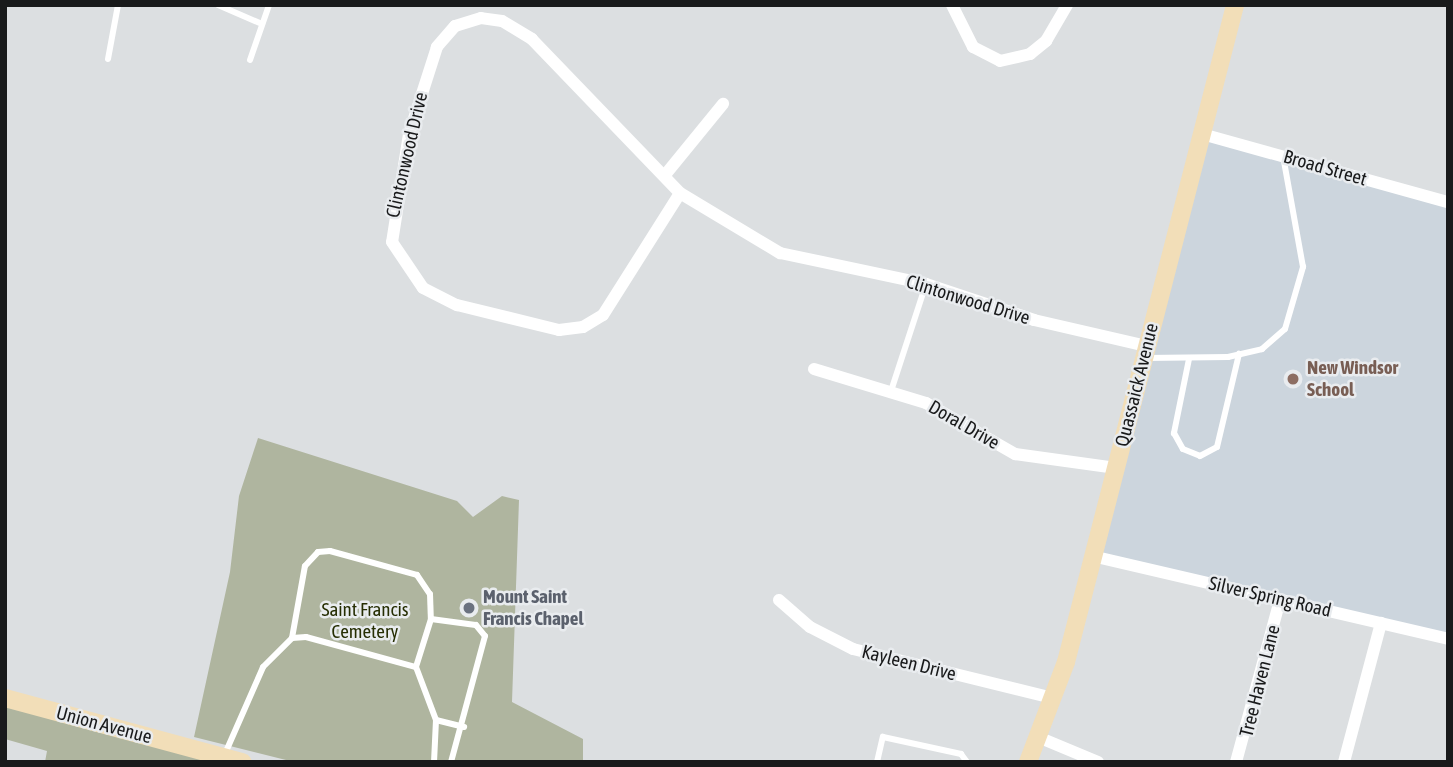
<!DOCTYPE html>
<html>
<head>
<meta charset="utf-8">
<style>
	body { margin:0 }
	#map { position:relative; width:1453px; height:767px; overflow:hidden; background:#dcdfe1; font-family:"Asap Condensed",sans-serif }
	div>[style] { position:absolute }
	[style*='--x'] { left:calc(var(--x)*1px); top:calc(var(--y)*1px); width:calc(var(--w)*1px); rotate:calc(var(--a)*1deg) }
	.built>* { inset:0; background:#ccd5dd }
	.green>* { inset:0; background:#afb59f }
	.lane>* { height:6px; margin:-3px; padding:0 3px; transform-origin:3px; border-radius:3px; background:#fff }
	.street>* { height:12px; margin:-6px; padding:0 6px; transform-origin:6px; border-radius:6px; background:#fff }
	.secondary>* { height:18px; margin:-9px; padding:0 9px; transform-origin:9px; border-radius:9px; background:#f2deb8 }
	.dots>* { width:19px; height:19px; translate:-50% -50%; box-sizing:border-box; border:4px solid #e9ecef; border-radius:50% }
	span { translate:-50% -50%; white-space:nowrap; text-align:center; line-height:1.15; -webkit-text-stroke:5px #e9ecef; paint-order:stroke }
	.street-label { font-size:19px; color:#191a1b }
	.education-label { font-size:19px; color:#785e54; font-weight:700 }
	.left { translate:0 -50%; text-align:left }
	.worship-label { font-size:19px; color:#5b616d; font-weight:700 }
	.park-label { font-size:19px; color:#262e03 }
	.frame { position:absolute; inset:0; border:7px solid #191a1b; pointer-events:none }
</style>
</head>
<body>
<div id="map">
	<div class="built">
		<div style="clip-path:polygon(1202px 134px,1448px 201px,1448px 639px,1092px 556px)"></div>
	</div>
	<div class="green">
		<div style="clip-path:polygon(258px 438px,457px 501px,473px 517px,502px 496px,519px 500px,512px 702px,583px 739px,583px 762px,294px 762px,194px 737px,230px 572px,239px 496px)"></div>
		<div style="clip-path:polygon(5px 698px,60px 713px,254px 762px,45px 762px,47px 751px,5px 739px)"></div>
	</div>
	<div class="lane">
		<div style="--x:218;--y:5;--w:48;--a:23.4"></div>
		<div style="--x:108;--y:59;--w:55;--a:-79.5"></div>
		<div style="--x:250;--y:60;--w:58;--a:-70.9"></div>
		<div style="--x:1146;--y:358;--w:82;--a:-0.7"></div>
		<div style="--x:1228;--y:357;--w:35;--a:-13"></div>
		<div style="--x:1262;--y:349;--w:30;--a:-41"></div>
		<div style="--x:1285;--y:329;--w:65;--a:-73.8"></div>
		<div style="--x:1303;--y:267;--w:113;--a:-100.2"></div>
		<div style="--x:1189;--y:359;--w:76;--a:101.5"></div>
		<div style="--x:1174;--y:433;--w:18;--a:61"></div>
		<div style="--x:1183;--y:449;--w:18;--a:22"></div>
		<div style="--x:1200;--y:456;--w:19;--a:-28"></div>
		<div style="--x:1217;--y:447;--w:96;--a:-76.7"></div>
		<div style="--x:891;--y:391;--w:113;--a:-71.9"></div>
		<div style="--x:431;--y:619;--w:45;--a:7.6"></div>
		<div style="--x:476;--y:625;--w:14;--a:51"></div>
		<div style="--x:485;--y:636;--w:131;--a:105.1"></div>
		<div style="--x:292;--y:638;--w:73;--a:-79.8"></div>
		<div style="--x:305;--y:566;--w:19;--a:-47"></div>
		<div style="--x:318;--y:552;--w:12;--a:-5"></div>
		<div style="--x:330;--y:551;--w:90;--a:15.4"></div>
		<div style="--x:417;--y:575;--w:23;--a:56"></div>
		<div style="--x:430;--y:594;--w:25;--a:88"></div>
		<div style="--x:431;--y:619;--w:50;--a:107.4"></div>
		<div style="--x:436;--y:720;--w:29;--a:14"></div>
		<div style="--x:224;--y:756;--w:97;--a:-66.3"></div>
		<div style="--x:263;--y:667;--w:41;--a:-45"></div>
		<div style="--x:292;--y:638;--w:14;--a:-4"></div>
		<div style="--x:306;--y:637;--w:114;--a:15.3"></div>
		<div style="--x:416;--y:667;--w:57;--a:69.3"></div>
		<div style="--x:436;--y:720;--w:42;--a:92.7"></div>
		<div style="--x:877;--y:762;--w:26;--a:-77"></div>
		<div style="--x:883;--y:737;--w:80;--a:12.3"></div>
		<div style="--x:961;--y:754;--w:10;--a:53"></div>
	</div>
	<div class="street">
		<div style="--x:952;--y:5;--w:47;--a:63.4"></div>
		<div style="--x:973;--y:47;--w:30;--a:27"></div>
		<div style="--x:1000;--y:61;--w:31;--a:-13"></div>
		<div style="--x:1030;--y:54;--w:21;--a:-39"></div>
		<div style="--x:1046;--y:41;--w:42;--a:-59.7"></div>
		<div style="--x:1202;--y:134;--w:255;--a:15.5"></div>
		<div style="--x:665;--y:175;--w:92;--a:-50.8"></div>
		<div style="--x:680;--y:193;--w:214;--a:-133.9"></div>
		<div style="--x:532;--y:39;--w:35;--a:-149"></div>
		<div style="--x:502;--y:21;--w:21;--a:-172"></div>
		<div style="--x:481;--y:18;--w:27;--a:163"></div>
		<div style="--x:455;--y:26;--w:28;--a:131"></div>
		<div style="--x:437;--y:47;--w:91;--a:107.8"></div>
		<div style="--x:409;--y:134;--w:109;--a:98.9"></div>
		<div style="--x:392;--y:242;--w:55;--a:56"></div>
		<div style="--x:423;--y:288;--w:38;--a:27"></div>
		<div style="--x:457;--y:305;--w:105;--a:13.8"></div>
		<div style="--x:559;--y:330;--w:24;--a:-7"></div>
		<div style="--x:583;--y:327;--w:23;--a:-31"></div>
		<div style="--x:603;--y:315;--w:144;--a:-57.7"></div>
		<div style="--x:680;--y:193;--w:117;--a:31"></div>
		<div style="--x:780;--y:253;--w:149;--a:12"></div>
		<div style="--x:926;--y:284;--w:114;--a:18.4"></div>
		<div style="--x:1034;--y:320;--w:116;--a:13"></div>
		<div style="--x:814;--y:369;--w:117;--a:16.9"></div>
		<div style="--x:926;--y:403;--w:103;--a:29.8"></div>
		<div style="--x:1015;--y:454;--w:102;--a:7.9"></div>
		<div style="--x:1092;--y:556;--w:366;--a:13.1"></div>
		<div style="--x:779;--y:600;--w:41;--a:41.1"></div>
		<div style="--x:810;--y:627;--w:48;--a:27.1"></div>
		<div style="--x:853;--y:649;--w:206;--a:13.8"></div>
		<div style="--x:1038;--y:737;--w:65;--a:22.6"></div>
		<div style="--x:1236;--y:762;--w:168;--a:-74.8"></div>
		<div style="--x:1344;--y:762;--w:144;--a:-75.1"></div>
	</div>
	<div class="secondary">
		<div style="--x:5;--y:698;--w:246;--a:15.1"></div>
		<div style="--x:1028;--y:762;--w:107;--a:-69.2"></div>
		<div style="--x:1066;--y:662;--w:678;--a:-75.57"></div>
	</div>
	<div class="dots">
		<div style="left:1293px;top:379px;background:#8d6e63"></div>
		<div style="left:469px;top:608px;background:#6b7280"></div>
	</div>
	<div class="street-label">
		<span style="left:407px;top:155px;rotate:-77deg">Clintonwood Drive</span>
		<span style="left:1325px;top:168px;rotate:16deg">Broad Street</span>
		<span style="left:968px;top:300px;rotate:17deg">Clintonwood Drive</span>
		<span style="left:1137px;top:385px;rotate:-76deg">Quassaick Avenue</span>
		<span style="left:964px;top:425px;rotate:30deg">Doral Drive</span>
		<span style="left:1270px;top:597px;rotate:13deg">Silver Spring Road</span>
		<span style="left:909px;top:663px;rotate:14deg">Kayleen Drive</span>
		<span style="left:1260px;top:681px;rotate:-76deg">Tree Haven Lane</span>
		<span style="left:104px;top:725px;rotate:15deg">Union Avenue</span>
	</div>
	<div class="education-label">
		<span class="left" style="left:1307px;top:379px">New Windsor<br>School</span>
	</div>
	<div class="worship-label">
		<span class="left" style="left:483px;top:608px">Mount Saint<br>Francis Chapel</span>
	</div>
	<div class="park-label">
		<span style="left:365px;top:621px">Saint Francis<br>Cemetery</span>
	</div>
	<div class="frame"></div>
</div>
</body>
</html>
